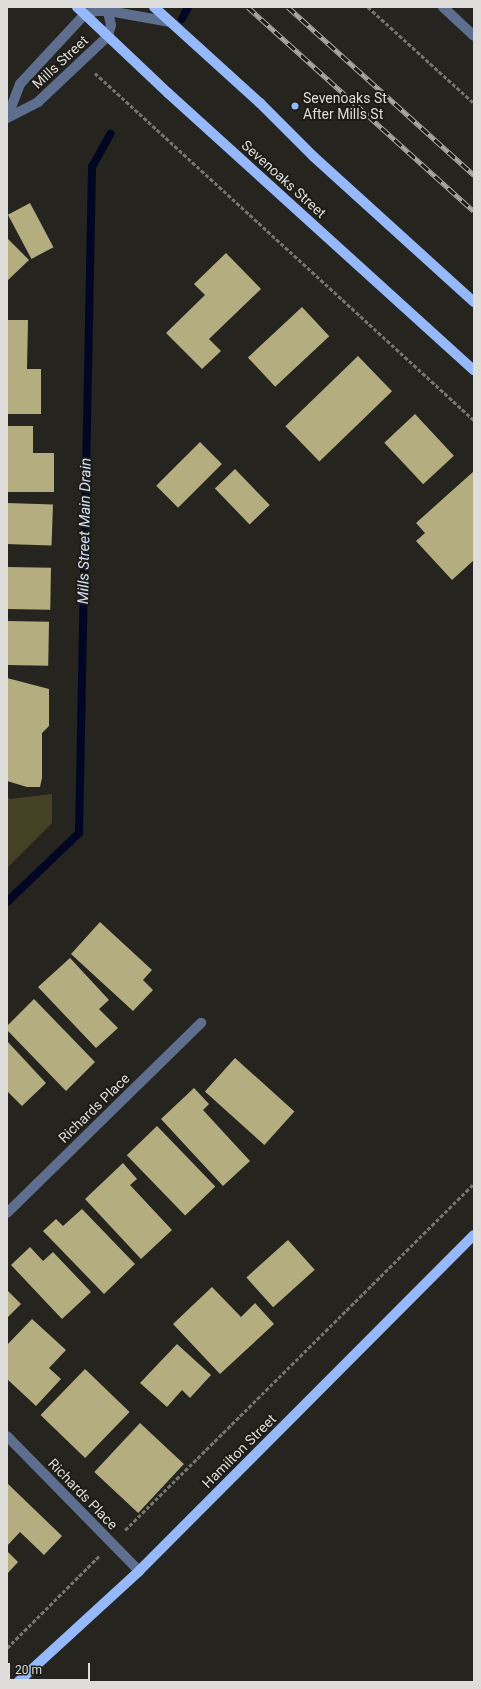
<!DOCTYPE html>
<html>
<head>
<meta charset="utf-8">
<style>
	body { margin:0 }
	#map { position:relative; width:481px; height:1689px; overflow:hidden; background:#25241f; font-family:Roboto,sans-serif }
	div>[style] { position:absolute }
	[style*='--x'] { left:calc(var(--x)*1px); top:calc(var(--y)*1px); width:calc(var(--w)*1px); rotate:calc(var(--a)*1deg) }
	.green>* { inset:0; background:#454124 }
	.stream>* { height:8px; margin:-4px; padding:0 4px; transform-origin:4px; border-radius:4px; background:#010723 }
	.building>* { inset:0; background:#b3ad80; transform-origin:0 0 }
	.path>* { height:2.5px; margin-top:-1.25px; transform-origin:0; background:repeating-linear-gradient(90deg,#757470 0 4px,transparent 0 6px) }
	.minor>* { height:10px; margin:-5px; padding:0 5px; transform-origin:5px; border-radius:5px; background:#5d6e8e }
	.major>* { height:10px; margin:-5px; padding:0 5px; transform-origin:5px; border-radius:5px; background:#95b9fc }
	.rail>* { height:4.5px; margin-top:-2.25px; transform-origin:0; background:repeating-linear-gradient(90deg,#1c1b16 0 9px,#a9a8a4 0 18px); box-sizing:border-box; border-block:1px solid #a9a8a4 }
	.dots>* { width:11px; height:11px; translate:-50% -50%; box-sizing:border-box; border:2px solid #1c1b16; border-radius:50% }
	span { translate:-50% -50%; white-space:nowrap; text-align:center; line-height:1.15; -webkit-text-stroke:4px #1c1b16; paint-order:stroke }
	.street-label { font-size:14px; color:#deddda }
	.poi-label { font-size:14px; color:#deddda }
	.left { translate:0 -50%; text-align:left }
	.water-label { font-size:15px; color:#d4e1fa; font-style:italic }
	.frame { position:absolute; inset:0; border:8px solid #deddda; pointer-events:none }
	.scale { position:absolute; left:8px; top:1663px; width:82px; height:18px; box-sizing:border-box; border:2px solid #deddda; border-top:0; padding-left:5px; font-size:12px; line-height:14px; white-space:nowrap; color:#deddda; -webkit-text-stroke:3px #1c1b16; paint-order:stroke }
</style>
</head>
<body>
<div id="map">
	<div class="green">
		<div style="clip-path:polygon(52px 794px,52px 823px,7px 868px,7px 797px,10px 799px)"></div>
	</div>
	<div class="stream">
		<div style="--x:182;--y:19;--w:13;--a:-63"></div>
		<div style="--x:7;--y:902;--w:100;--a:-43.8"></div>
		<div style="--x:79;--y:833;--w:666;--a:-88.88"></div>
		<div style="--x:92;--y:167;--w:38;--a:-61"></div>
	</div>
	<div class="building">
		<div style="left:30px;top:203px;width:50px;height:25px;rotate:62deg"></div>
		<div style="clip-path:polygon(7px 238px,29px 260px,7px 281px)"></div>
		<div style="clip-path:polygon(226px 253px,261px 289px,209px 339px,221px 351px,202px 369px,166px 333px,205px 295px,194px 284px)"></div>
		<div style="left:302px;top:307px;width:40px;height:74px;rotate:47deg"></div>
		<div style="clip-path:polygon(7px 320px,28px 320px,27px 369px,41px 369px,41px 414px,7px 414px)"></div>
		<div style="left:358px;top:356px;width:49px;height:101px;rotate:46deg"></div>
		<div style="left:415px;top:414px;width:57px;height:42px;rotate:47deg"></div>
		<div style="clip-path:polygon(7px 426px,33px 426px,33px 453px,54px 453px,54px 492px,7px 492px)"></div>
		<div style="left:200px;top:442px;width:31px;height:62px;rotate:45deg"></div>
		<div style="left:235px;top:469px;width:50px;height:28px;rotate:46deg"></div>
		<div style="clip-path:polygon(474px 471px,474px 560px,452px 580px,416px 541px,425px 533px,416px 523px)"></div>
		<div style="left:7px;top:503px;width:46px;height:41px;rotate:2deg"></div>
		<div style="left:7px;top:567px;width:44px;height:42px;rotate:1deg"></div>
		<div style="left:7px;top:621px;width:42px;height:44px;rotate:1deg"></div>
		<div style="clip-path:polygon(7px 678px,49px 689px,49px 726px,42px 733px,42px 778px,40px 787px,27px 787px,7px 781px)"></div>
		<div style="clip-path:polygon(100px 922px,152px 970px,143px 980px,153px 990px,133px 1011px,71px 954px)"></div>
		<div style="clip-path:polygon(70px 958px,109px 1000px,99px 1009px,118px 1028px,96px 1048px,38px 987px)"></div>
		<div style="clip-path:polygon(34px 999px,95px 1062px,66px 1091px,7px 1030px,7px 1026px)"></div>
		<div style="clip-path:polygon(7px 1041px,46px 1083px,22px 1106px,7px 1091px)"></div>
		<div style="left:235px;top:1058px;width:80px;height:45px;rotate:42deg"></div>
		<div style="clip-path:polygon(194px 1088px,209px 1104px,203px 1110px,250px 1161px,223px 1186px,161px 1119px)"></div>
		<div style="left:157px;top:1126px;width:84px;height:42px;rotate:46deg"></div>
		<div style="clip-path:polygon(123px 1163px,137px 1179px,130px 1185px,172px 1230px,141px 1259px,85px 1199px)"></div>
		<div style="clip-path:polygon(82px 1209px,135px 1264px,104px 1294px,43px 1231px,56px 1219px,63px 1226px)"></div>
		<div style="left:288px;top:1240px;width:40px;height:56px;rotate:48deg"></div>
		<div style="clip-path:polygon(30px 1247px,43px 1261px,53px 1252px,91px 1292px,62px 1319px,11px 1265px)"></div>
		<div style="clip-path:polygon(212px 1287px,241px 1317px,255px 1303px,274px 1324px,220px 1374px,173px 1324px)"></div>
		<div style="clip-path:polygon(7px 1290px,21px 1304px,7px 1318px)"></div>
		<div style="clip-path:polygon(32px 1319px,66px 1350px,49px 1368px,61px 1379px,36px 1406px,7px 1379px,7px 1345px)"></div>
		<div style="clip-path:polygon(177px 1344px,211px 1375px,190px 1398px,182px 1390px,167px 1407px,140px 1383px)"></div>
		<div style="left:85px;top:1369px;width:62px;height:64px;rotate:44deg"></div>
		<div style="left:140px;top:1423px;width:60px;height:67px;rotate:43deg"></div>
		<div style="clip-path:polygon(7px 1483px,62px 1536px,44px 1555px,20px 1532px,7px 1546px)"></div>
		<div style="clip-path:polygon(7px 1551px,18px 1562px,7px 1574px)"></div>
	</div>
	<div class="path">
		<div style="--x:368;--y:7;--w:143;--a:42.2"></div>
		<div style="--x:95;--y:73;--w:514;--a:42.48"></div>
		<div style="--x:125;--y:1530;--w:492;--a:-44.8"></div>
		<div style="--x:7;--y:1648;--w:130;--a:-45"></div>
	</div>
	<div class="minor">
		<div style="--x:443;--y:7;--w:42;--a:43.1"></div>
		<div style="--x:7;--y:118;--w:36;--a:-69"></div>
		<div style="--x:20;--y:84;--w:96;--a:-47.1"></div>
		<div style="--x:85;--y:14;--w:11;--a:-15"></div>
		<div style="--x:96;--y:11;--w:13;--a:0"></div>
		<div style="--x:109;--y:11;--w:62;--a:10.2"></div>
		<div style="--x:7;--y:118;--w:35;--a:-27"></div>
		<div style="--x:38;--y:102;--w:96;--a:-43.3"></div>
		<div style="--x:108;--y:36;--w:11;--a:-75"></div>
		<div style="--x:111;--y:25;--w:18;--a:-103"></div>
		<div style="--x:7;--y:1213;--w:272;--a:-44.4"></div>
		<div style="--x:7;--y:1436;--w:189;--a:45.6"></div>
	</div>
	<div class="major">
		<div style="--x:77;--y:7;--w:125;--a:43.4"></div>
		<div style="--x:168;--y:93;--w:413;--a:42.2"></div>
		<div style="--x:154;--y:7;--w:143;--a:42.2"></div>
		<div style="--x:260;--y:103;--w:76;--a:45"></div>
		<div style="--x:314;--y:157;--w:216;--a:42.2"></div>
		<div style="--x:18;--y:1682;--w:164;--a:-42.5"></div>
		<div style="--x:139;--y:1571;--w:474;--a:-45.1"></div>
	</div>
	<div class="rail">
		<div style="--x:248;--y:7;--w:304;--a:42.1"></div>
		<div style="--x:288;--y:7;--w:251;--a:42.1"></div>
	</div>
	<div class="dots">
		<div style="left:295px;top:106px;background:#92b7fd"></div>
	</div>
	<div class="street-label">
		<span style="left:60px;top:62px;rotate:-43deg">Mills Street</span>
		<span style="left:284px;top:179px;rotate:42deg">Sevenoaks Street</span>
		<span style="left:94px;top:1108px;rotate:-44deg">Richards Place</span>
		<span style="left:239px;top:1451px;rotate:-45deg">Hamilton Street</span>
		<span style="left:83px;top:1494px;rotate:46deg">Richards Place</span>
	</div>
	<div class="poi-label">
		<span class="left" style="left:303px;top:106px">Sevenoaks St<br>After Mills St</span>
	</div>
	<div class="water-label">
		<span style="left:85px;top:531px;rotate:-89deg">Mills Street Main Drain</span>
	</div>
	<div class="frame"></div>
	<div class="scale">20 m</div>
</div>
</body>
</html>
